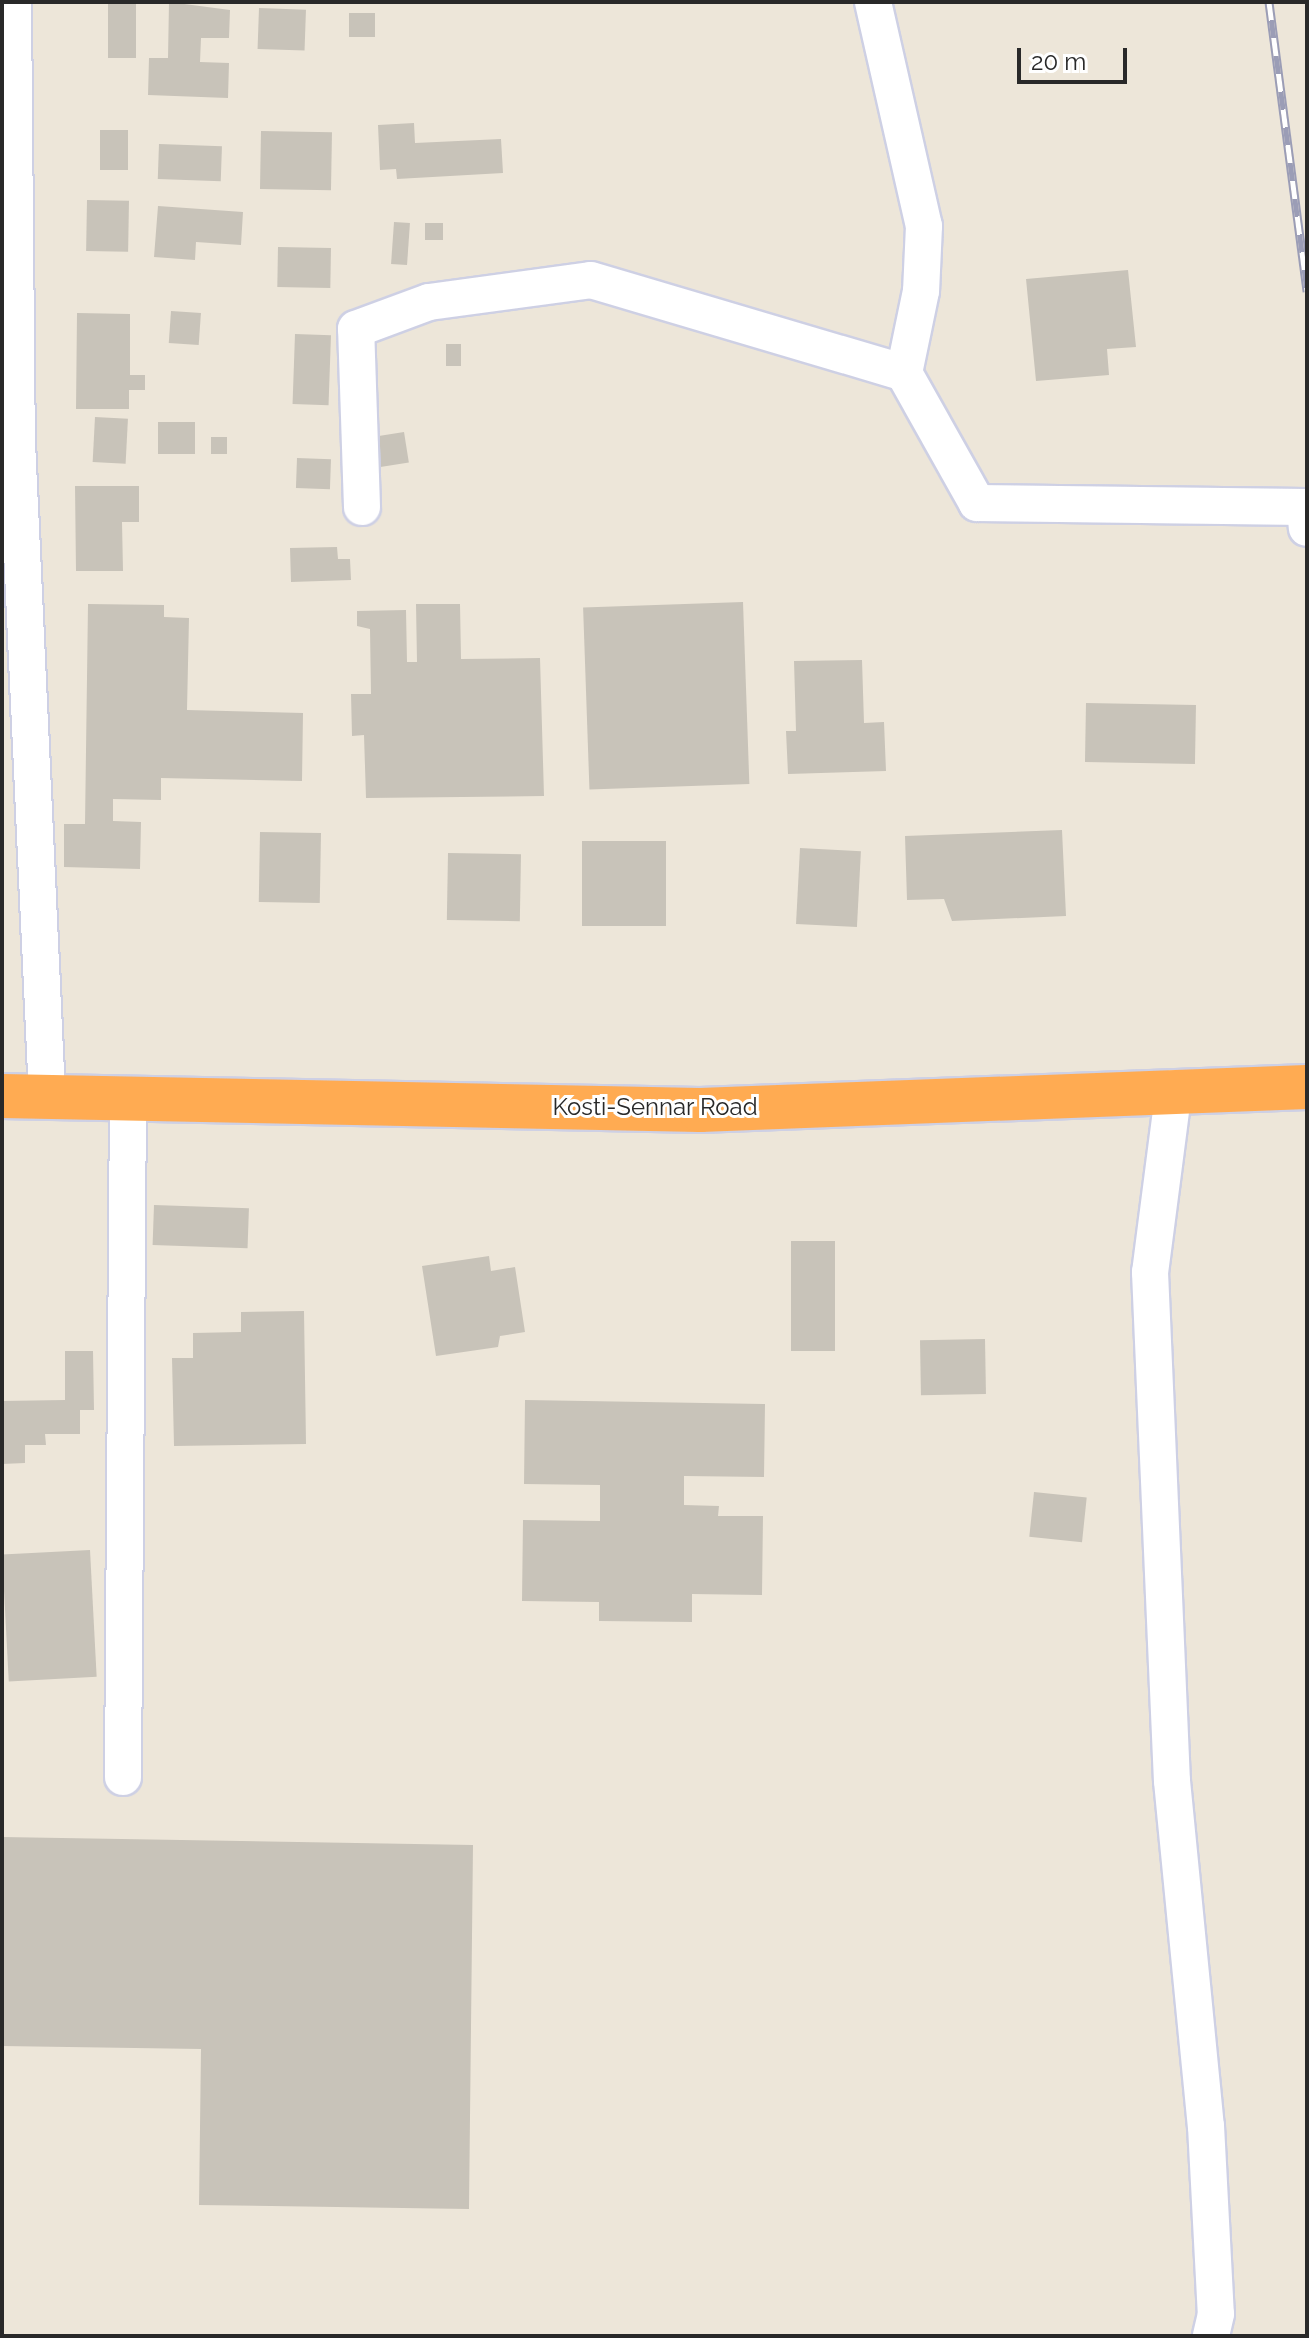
<!DOCTYPE html>
<html>
<head>
<meta charset="utf-8">
<style>
	body { margin:0 }
	#map { position:relative; width:1309px; height:2338px; overflow:hidden; background:#ede6d9; font-family:Raleway,sans-serif }
	div>[style] { position:absolute }
	[style*='--x'] { left:calc(var(--x)*1px); top:calc(var(--y)*1px); width:calc(var(--w)*1px); rotate:calc(var(--a)*1deg) }
	.building>* { inset:0; background:#c8c3b9; transform-origin:0 0 }
	.roads { filter:drop-shadow(2px 0 #ced0e4) drop-shadow(-2px 0 #ced0e4) drop-shadow(0 2px #ced0e4) drop-shadow(0 -2px #ced0e4) }
	.minor>* { height:36px; margin:-18px; padding:0 18px; transform-origin:18px; border-radius:18px; background:#fff }
	.highway>* { height:44px; margin:-22px; padding:0 22px; transform-origin:22px; border-radius:22px; background:#ffab52 }
	.rail>* { height:9px; margin-top:-4.5px; transform-origin:0; background:repeating-linear-gradient(90deg,#fff 0 18px,#9b9db6 0 36px); box-sizing:border-box; border-block:2px solid #9b9db6 }
	span { translate:-50% -50%; white-space:nowrap; text-align:center; line-height:1.15; -webkit-text-stroke:6px #fff; paint-order:stroke }
	.street-label { font-size:24px; color:#292929 }
	.frame { position:absolute; inset:0; border:4px solid #292929; pointer-events:none }
	.scale { position:absolute; left:1017px; top:48px; width:110px; height:36px; box-sizing:border-box; border:4px solid #292929; border-top:0; padding-left:10px; font-size:24px; line-height:28px; white-space:nowrap; color:#292929; -webkit-text-stroke:6px #fff; paint-order:stroke }
</style>
</head>
<body>
<div id="map">
	<div class="building">
		<div style="left:108px;top:2px;width:28px;height:56px"></div>
		<div style="clip-path:polygon(169px 2px,230px 10px,229px 38px,201px 38px,200px 62px,229px 63px,228px 98px,148px 95px,149px 58px,168px 58px)"></div>
		<div style="left:259px;top:8px;width:47px;height:41px;rotate:2deg"></div>
		<div style="left:349px;top:13px;width:26px;height:24px"></div>
		<div style="clip-path:polygon(414px 123px,415px 143px,501px 139px,503px 173px,397px 179px,396px 169px,380px 170px,378px 125px)"></div>
		<div style="left:100px;top:130px;width:28px;height:40px"></div>
		<div style="left:261px;top:131px;width:71px;height:58px;rotate:1deg"></div>
		<div style="left:159px;top:144px;width:63px;height:35px;rotate:2deg"></div>
		<div style="left:87px;top:200px;width:42px;height:51px;rotate:1deg"></div>
		<div style="clip-path:polygon(158px 206px,243px 212px,241px 245px,196px 242px,195px 260px,154px 257px)"></div>
		<div style="left:394px;top:222px;width:16px;height:42px;rotate:4deg"></div>
		<div style="left:425px;top:223px;width:18px;height:17px"></div>
		<div style="left:278px;top:247px;width:53px;height:40px;rotate:1deg"></div>
		<div style="clip-path:polygon(1128px 270px,1136px 347px,1107px 349px,1109px 375px,1036px 381px,1026px 279px)"></div>
		<div style="left:171px;top:311px;width:30px;height:32px;rotate:4deg"></div>
		<div style="clip-path:polygon(77px 313px,130px 314px,130px 375px,145px 375px,145px 390px,129px 390px,129px 409px,76px 409px)"></div>
		<div style="left:295px;top:334px;width:36px;height:70px;rotate:2deg"></div>
		<div style="left:446px;top:344px;width:15px;height:22px"></div>
		<div style="left:95px;top:417px;width:33px;height:45px;rotate:3deg"></div>
		<div style="left:158px;top:422px;width:37px;height:32px"></div>
		<div style="left:404px;top:432px;width:31px;height:32px;rotate:81deg"></div>
		<div style="left:211px;top:437px;width:16px;height:17px"></div>
		<div style="left:297px;top:458px;width:34px;height:30px;rotate:2deg"></div>
		<div style="clip-path:polygon(75px 486px,139px 486px,139px 522px,122px 522px,123px 571px,76px 571px)"></div>
		<div style="clip-path:polygon(337px 547px,338px 559px,350px 559px,351px 580px,291px 582px,290px 548px)"></div>
		<div style="left:743px;top:602px;width:182px;height:160px;rotate:88deg"></div>
		<div style="clip-path:polygon(88px 604px,164px 605px,164px 617px,189px 618px,187px 710px,303px 713px,302px 781px,161px 778px,161px 800px,113px 799px,113px 821px,141px 822px,140px 869px,64px 867px,64px 824px,85px 824px)"></div>
		<div style="clip-path:polygon(416px 604px,460px 604px,461px 659px,540px 658px,544px 796px,366px 798px,364px 735px,352px 736px,351px 694px,371px 694px,370px 629px,357px 626px,357px 611px,406px 610px,407px 662px,417px 662px)"></div>
		<div style="clip-path:polygon(862px 660px,864px 723px,884px 722px,886px 771px,788px 774px,786px 731px,796px 731px,794px 661px)"></div>
		<div style="left:1086px;top:703px;width:110px;height:59px;rotate:1deg"></div>
		<div style="clip-path:polygon(1062px 830px,1066px 916px,952px 921px,944px 899px,907px 900px,905px 836px)"></div>
		<div style="left:260px;top:832px;width:61px;height:70px;rotate:1deg"></div>
		<div style="left:582px;top:841px;width:84px;height:85px"></div>
		<div style="left:800px;top:848px;width:61px;height:76px;rotate:3deg"></div>
		<div style="left:448px;top:853px;width:73px;height:67px;rotate:1deg"></div>
		<div style="left:154px;top:1205px;width:95px;height:40px;rotate:2deg"></div>
		<div style="left:791px;top:1241px;width:44px;height:110px"></div>
		<div style="clip-path:polygon(489px 1256px,491px 1271px,515px 1267px,525px 1332px,500px 1336px,498px 1347px,436px 1356px,422px 1266px)"></div>
		<div style="clip-path:polygon(304px 1311px,306px 1444px,174px 1446px,172px 1358px,193px 1358px,193px 1333px,241px 1332px,241px 1312px)"></div>
		<div style="left:985px;top:1339px;width:55px;height:65px;rotate:89deg"></div>
		<div style="clip-path:polygon(65px 1351px,93px 1351px,94px 1410px,80px 1410px,80px 1434px,45px 1434px,46px 1445px,25px 1445px,25px 1463px,2px 1464px,2px 1401px,65px 1400px)"></div>
		<div style="clip-path:polygon(525px 1400px,765px 1404px,764px 1477px,684px 1476px,684px 1505px,719px 1506px,718px 1516px,763px 1516px,762px 1595px,692px 1594px,692px 1622px,599px 1621px,599px 1602px,522px 1601px,523px 1520px,600px 1521px,600px 1485px,524px 1484px)"></div>
		<div style="left:1034px;top:1492px;width:53px;height:45px;rotate:6deg"></div>
		<div style="left:90px;top:1550px;width:127px;height:88px;rotate:87deg"></div>
		<div style="clip-path:polygon(2px 1837px,473px 1845px,469px 2209px,199px 2205px,201px 2049px,2px 2046px)"></div>
	</div>
	<div class="roads">
		<div class="minor">
			<div style="--x:13;--y:2;--w:440;--a:89.5"></div>
			<div style="--x:17;--y:442;--w:654;--a:87.37"></div>
			<div style="--x:873;--y:2;--w:230;--a:77.2"></div>
			<div style="--x:924;--y:226;--w:65;--a:92.6"></div>
			<div style="--x:921;--y:291;--w:84;--a:101.7"></div>
			<div style="--x:362;--y:507;--w:178;--a:-91.9"></div>
			<div style="--x:356;--y:329;--w:78;--a:-20.3"></div>
			<div style="--x:429;--y:302;--w:163;--a:-7.7"></div>
			<div style="--x:591;--y:280;--w:327;--a:16.5"></div>
			<div style="--x:904;--y:373;--w:149;--a:60.7"></div>
			<div style="--x:977;--y:503;--w:328;--a:0.7"></div>
			<div style="--x:1305;--y:507;--w:21;--a:85"></div>
			<div style="--x:1174;--y:1088;--w:186;--a:97.4"></div>
			<div style="--x:1150;--y:1272;--w:509;--a:87.53"></div>
			<div style="--x:1172;--y:1781;--w:347;--a:84.4"></div>
			<div style="--x:1206;--y:2126;--w:188;--a:87"></div>
			<div style="--x:1216;--y:2314;--w:23;--a:103"></div>
			<div style="--x:123;--y:1777;--w:676;--a:-89.58"></div>
		</div>
		<div class="highway">
			<div style="--x:2;--y:1096;--w:698;--a:1.15"></div>
			<div style="--x:700;--y:1110;--w:607;--a:-2.17"></div>
		</div>
	</div>
	<div class="rail">
		<div style="--x:1269;--y:2;--w:292;--a:82.5"></div>
	</div>
	<div class="street-label">
		<span style="left:655px;top:1107px">Kosti-Sennar Road</span>
	</div>
	<div class="frame"></div>
	<div class="scale">20 m</div>
</div>
</body>
</html>
